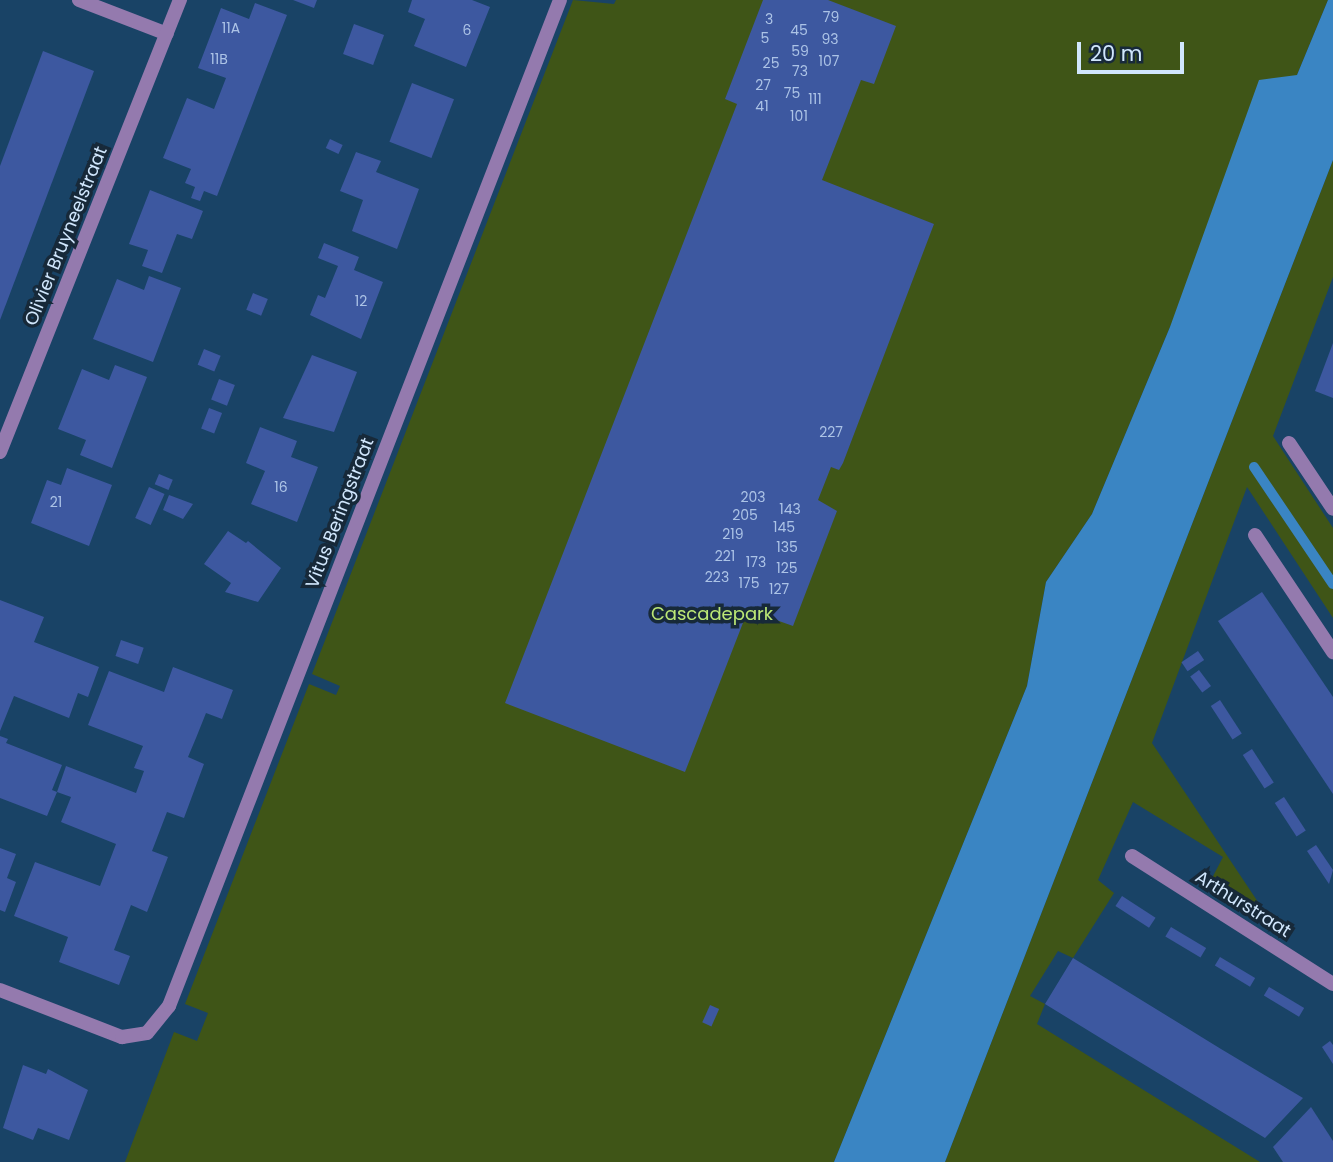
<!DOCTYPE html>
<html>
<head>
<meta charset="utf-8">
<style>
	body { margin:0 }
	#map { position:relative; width:1333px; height:1162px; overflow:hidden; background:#194366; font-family:Poppins,sans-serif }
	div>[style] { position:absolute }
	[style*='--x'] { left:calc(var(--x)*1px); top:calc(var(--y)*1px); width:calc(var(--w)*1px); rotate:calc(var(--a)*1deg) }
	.green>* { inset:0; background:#3f5517 }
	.water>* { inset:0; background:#3a85c3 }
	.stream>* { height:10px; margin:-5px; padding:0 5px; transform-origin:5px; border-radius:5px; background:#3a85c3 }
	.building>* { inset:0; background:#3d58a0; transform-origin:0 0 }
	.lane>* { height:14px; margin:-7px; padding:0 7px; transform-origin:7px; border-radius:7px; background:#947aae }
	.street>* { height:14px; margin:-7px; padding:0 7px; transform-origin:7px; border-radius:7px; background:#947aae }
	span { translate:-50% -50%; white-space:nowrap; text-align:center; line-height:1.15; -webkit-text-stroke:7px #172939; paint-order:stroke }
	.number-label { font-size:14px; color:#acc3e6 }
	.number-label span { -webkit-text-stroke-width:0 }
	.street-label { font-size:18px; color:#d1e7fd }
	.park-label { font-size:18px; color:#bce876 }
	.scale { position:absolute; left:1077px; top:42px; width:107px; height:32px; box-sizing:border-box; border:4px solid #d1e7fd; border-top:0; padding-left:9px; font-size:21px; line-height:24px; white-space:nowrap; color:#d1e7fd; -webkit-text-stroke:5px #172939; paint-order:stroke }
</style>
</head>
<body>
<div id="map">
	<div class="green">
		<div style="clip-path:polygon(573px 0,614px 4px,616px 0,1328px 0,1297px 75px,1170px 327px,1092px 514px,1046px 582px,1027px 686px,834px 1162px,125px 1162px,174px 1032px,197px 1041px,208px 1013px,185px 1004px,309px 684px,336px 695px,340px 686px,312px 674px)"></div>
		<div style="clip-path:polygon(1333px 160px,1333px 277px,1273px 436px,1333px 528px,1333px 618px,1247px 487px,1152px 743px,1264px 911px,1211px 880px,1223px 857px,1133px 802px,1098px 880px,1114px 893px,1073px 958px,1058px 951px,1030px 996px,1045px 1004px,1037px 1024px,1260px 1162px,945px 1162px)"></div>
	</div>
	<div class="water">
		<div style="clip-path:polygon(1328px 0,1333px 0,1333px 160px,945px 1162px,834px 1162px,1027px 686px,1046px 582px,1092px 514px,1170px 327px,1259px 80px,1297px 75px)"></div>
	</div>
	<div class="stream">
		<div style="--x:1254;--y:467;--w:141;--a:56"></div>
	</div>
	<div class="building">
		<div style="clip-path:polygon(293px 0,317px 0,314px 8px)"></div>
		<div style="clip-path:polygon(412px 0,472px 0,490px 7px,466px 67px,414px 46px,425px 19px,408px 12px)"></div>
		<div style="clip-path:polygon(763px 0,828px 0,896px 26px,874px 84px,861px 80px,822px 180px,934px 224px,843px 463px,839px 470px,831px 467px,818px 500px,837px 511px,793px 626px,748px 610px,685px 772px,505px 703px,737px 104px,725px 99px)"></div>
		<div style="clip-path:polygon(255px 3px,287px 15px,217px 196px,204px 191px,200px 201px,191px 198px,195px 187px,185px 183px,191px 169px,163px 158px,187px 98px,214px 109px,226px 78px,198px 68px,221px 8px,249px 19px)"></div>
		<div style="left:354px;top:24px;width:32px;height:32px;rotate:20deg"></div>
		<div style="clip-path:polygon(43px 51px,94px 71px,0 320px,0 166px)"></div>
		<div style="left:412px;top:83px;width:45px;height:63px;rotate:21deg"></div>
		<div style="left:330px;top:139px;width:14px;height:10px;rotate:25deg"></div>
		<div style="clip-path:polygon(356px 152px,381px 161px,376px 172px,419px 189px,397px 249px,352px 231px,363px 200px,340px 191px)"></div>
		<div style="clip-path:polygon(150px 190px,203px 211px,192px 239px,177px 234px,162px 273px,142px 266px,148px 250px,129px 244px)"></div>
		<div style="clip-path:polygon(324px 243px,359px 257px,354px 270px,383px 282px,361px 339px,310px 315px,318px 295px,325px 298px,338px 266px,318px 258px)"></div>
		<div style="clip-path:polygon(149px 276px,181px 288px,153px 362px,93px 339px,117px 279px,144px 290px)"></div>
		<div style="left:253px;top:293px;width:16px;height:18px;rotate:22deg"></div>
		<div style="clip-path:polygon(1333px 343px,1333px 398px,1315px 391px)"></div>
		<div style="left:204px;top:349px;width:18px;height:17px;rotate:22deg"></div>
		<div style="clip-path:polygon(312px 355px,357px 372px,334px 432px,283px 418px)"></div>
		<div style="clip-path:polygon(115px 365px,147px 377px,112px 468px,80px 455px,86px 440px,58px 429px,82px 369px,109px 380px)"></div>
		<div style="left:219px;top:379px;width:17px;height:22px;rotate:21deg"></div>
		<div style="left:209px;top:408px;width:14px;height:22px;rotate:21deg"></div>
		<div style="clip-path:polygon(260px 427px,297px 441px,291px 457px,318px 467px,297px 522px,251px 504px,265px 471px,246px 463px)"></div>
		<div style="clip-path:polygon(67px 468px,112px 485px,89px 546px,31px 523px,47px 480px,61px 485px)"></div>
		<div style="left:159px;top:474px;width:15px;height:11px;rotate:23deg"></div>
		<div style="left:149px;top:487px;width:17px;height:34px;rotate:24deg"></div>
		<div style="clip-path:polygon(169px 495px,193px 504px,183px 519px,163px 510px)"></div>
		<div style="clip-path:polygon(228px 531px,246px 543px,248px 541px,281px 568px,258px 602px,225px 592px,231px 583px,204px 564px)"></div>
		<div style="clip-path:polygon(1262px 592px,1333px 697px,1333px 794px,1218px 621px)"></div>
		<div style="clip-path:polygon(0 600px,44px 617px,34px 642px,99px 667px,88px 697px,78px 693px,69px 718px,14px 696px,0 731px)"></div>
		<div style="left:121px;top:640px;width:24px;height:17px;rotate:19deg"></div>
		<div style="left:1198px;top:651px;width:11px;height:20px;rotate:56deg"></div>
		<div style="clip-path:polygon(173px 667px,233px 690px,222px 719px,206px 713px,196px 738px,188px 757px,204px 764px,184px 818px,167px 812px,152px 851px,168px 857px,147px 912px,131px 905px,114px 950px,130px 956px,119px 985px,59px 962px,68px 937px,14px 916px,35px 862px,100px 886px,116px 844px,61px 822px,71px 797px,57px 792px,47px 816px,0 798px,0 736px,8px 739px,6px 743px,62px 765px,52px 790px,57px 792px,66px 766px,136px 793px,144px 771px,134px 768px,143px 746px,88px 725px,109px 671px,164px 692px)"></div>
		<div style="left:1199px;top:670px;width:20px;height:11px;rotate:53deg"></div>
		<div style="left:1220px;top:700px;width:40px;height:11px;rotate:57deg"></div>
		<div style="left:1252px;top:749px;width:40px;height:11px;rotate:57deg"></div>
		<div style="left:1284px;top:797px;width:40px;height:11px;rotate:57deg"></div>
		<div style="clip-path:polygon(1316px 845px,1333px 870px,1329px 884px,1307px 851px)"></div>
		<div style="clip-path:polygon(0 848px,16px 854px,7px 878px,16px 882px,5px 912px,0 910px)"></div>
		<div style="left:1122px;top:896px;width:40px;height:12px;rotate:33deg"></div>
		<div style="left:1171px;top:927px;width:41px;height:11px;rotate:31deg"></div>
		<div style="left:1220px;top:957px;width:41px;height:10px;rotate:31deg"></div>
		<div style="clip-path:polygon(1073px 958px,1221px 1049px,1303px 1098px,1265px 1138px,1120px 1050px,1045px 1004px)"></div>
		<div style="left:1269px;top:987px;width:41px;height:10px;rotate:31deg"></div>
		<div style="left:710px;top:1005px;width:10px;height:19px;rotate:24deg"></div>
		<div style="clip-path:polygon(1330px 1041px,1333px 1045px,1333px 1064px,1322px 1047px)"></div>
		<div style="clip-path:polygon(23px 1065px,46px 1074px,48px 1069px,88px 1090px,69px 1140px,38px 1128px,33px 1140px,3px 1128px)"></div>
		<div style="clip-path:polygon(1311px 1107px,1333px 1141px,1333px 1162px,1283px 1162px,1273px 1147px)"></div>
	</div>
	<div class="lane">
		<div style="--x:79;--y:0;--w:94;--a:21.1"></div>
	</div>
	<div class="street">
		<div style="--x:1289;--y:443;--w:79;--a:56.3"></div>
		<div style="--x:0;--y:452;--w:487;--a:-68.3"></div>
		<div style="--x:1255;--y:535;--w:141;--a:56.3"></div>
		<div style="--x:1132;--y:856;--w:238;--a:32.5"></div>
		<div style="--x:0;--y:990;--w:131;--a:21.1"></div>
		<div style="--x:122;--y:1037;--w:25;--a:-9"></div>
		<div style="--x:147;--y:1033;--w:35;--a:-51"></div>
		<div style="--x:169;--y:1006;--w:1079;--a:-68.76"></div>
	</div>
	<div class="number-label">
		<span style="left:831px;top:17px">79</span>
		<span style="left:769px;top:19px">3</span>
		<span style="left:231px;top:28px">11A</span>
		<span style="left:467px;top:30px">6</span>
		<span style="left:799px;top:30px">45</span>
		<span style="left:765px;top:38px">5</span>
		<span style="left:830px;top:39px">93</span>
		<span style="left:800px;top:51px">59</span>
		<span style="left:219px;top:59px">11B</span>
		<span style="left:829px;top:61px">107</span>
		<span style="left:771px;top:63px">25</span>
		<span style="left:800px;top:71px">73</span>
		<span style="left:763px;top:85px">27</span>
		<span style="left:792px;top:93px">75</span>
		<span style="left:815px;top:99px">111</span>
		<span style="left:762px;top:106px">41</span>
		<span style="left:799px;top:116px">101</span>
		<span style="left:361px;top:301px">12</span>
		<span style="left:831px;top:432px">227</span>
		<span style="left:281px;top:487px">16</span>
		<span style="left:753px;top:497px">203</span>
		<span style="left:56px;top:502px">21</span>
		<span style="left:790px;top:509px">143</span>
		<span style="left:745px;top:515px">205</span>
		<span style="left:784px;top:527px">145</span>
		<span style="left:733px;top:534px">219</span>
		<span style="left:787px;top:547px">135</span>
		<span style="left:725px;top:556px">221</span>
		<span style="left:756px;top:562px">173</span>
		<span style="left:787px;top:568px">125</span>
		<span style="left:717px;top:577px">223</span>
		<span style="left:749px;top:583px">175</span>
		<span style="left:779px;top:589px">127</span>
	</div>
	<div class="street-label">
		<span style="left:66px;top:236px;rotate:-68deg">Olivier Bruyneelstraat</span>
		<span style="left:340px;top:513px;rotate:-69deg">Vitus Beringstraat</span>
		<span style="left:1243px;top:904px;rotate:32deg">Arthurstraat</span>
	</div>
	<div class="park-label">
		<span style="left:712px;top:614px">Cascadepark</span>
	</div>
	<div class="scale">20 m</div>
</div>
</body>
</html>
